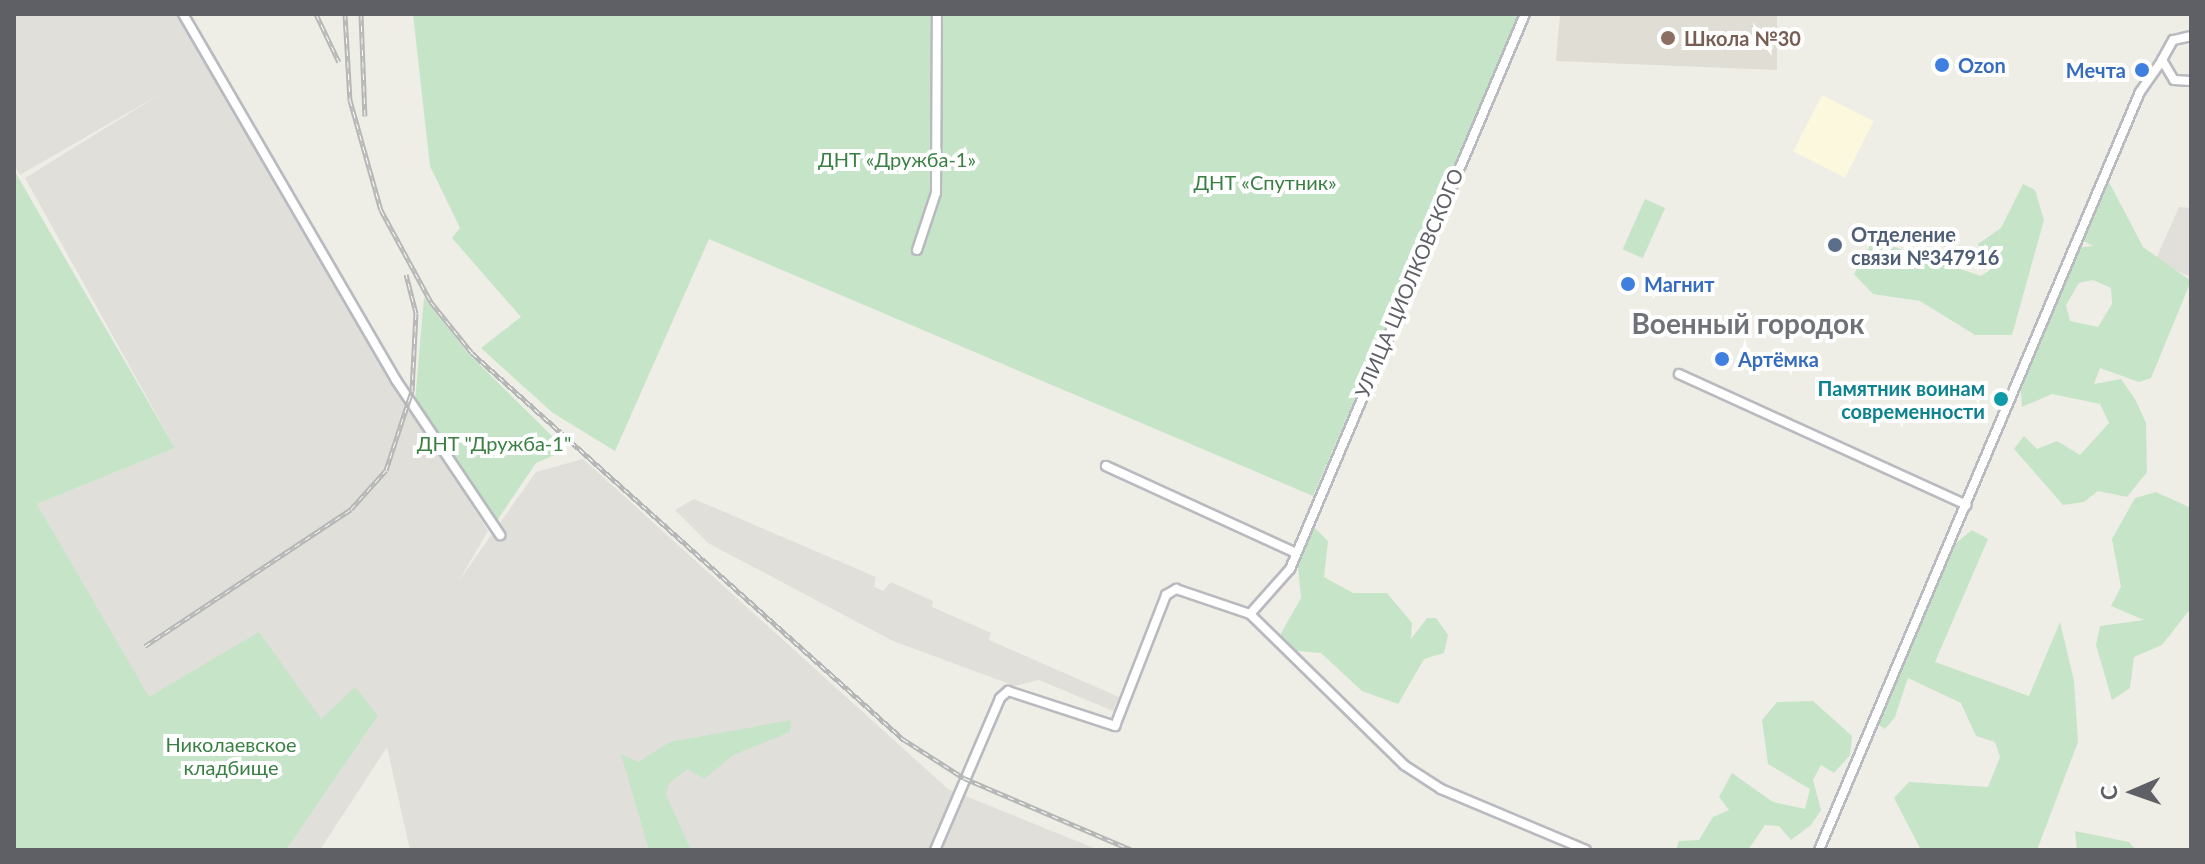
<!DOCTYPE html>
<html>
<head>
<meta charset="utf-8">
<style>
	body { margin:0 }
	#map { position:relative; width:2205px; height:864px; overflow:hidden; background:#efeee6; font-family:Lato,sans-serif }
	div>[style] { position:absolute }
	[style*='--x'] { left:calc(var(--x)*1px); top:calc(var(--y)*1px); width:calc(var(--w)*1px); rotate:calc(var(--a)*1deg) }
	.commercial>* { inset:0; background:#fcf8de; transform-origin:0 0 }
	.industrial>* { inset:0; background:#e1dfda }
	.education>* { inset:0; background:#dfddd4 }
	.green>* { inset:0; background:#c5e4c8; transform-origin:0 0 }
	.roads { filter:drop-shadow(2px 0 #b8babf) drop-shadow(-2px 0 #b8babf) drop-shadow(0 2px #b8babf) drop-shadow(0 -2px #b8babf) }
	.street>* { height:8px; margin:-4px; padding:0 4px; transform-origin:4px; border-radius:4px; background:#fff }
	.rail>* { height:5px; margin-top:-2.5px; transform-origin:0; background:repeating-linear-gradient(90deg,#fff 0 6px,#b6b7b7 0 12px); box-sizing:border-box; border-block:2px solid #b6b7b7 }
	.dots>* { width:22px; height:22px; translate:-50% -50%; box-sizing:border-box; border:4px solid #fff; border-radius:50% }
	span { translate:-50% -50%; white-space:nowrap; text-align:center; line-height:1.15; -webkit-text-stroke:8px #fff; paint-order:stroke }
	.education-label { font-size:20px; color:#785e54; font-weight:700 }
	.left { translate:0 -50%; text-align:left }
	.shop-label { font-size:20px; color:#366cbe; font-weight:700 }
	.right { translate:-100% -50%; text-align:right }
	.park-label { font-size:20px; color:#3a8044 }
	.service-label { font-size:20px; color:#4e5e75; font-weight:700 }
	.street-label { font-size:20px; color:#5e6065 }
	.culture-label { font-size:20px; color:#0d838f; font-weight:700 }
	.district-label { font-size:28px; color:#6f7277; font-weight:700 }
	.frame { position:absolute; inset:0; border:16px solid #5e6065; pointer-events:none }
	.north { position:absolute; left:2093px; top:752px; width:80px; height:80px; -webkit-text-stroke:6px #fff; paint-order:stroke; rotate:268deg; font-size:22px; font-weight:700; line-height:32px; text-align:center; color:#5e6065 }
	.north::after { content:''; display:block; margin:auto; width:28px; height:36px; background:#5e6065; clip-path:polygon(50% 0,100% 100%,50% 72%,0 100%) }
</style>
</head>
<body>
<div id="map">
	<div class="commercial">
		<div style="left:1822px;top:95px;width:58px;height:63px;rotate:27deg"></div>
	</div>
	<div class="industrial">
		<div style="clip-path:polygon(14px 14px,180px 14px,312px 247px,488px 531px,458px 582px,536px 472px,583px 459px,948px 789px,1099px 850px,410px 850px,387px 747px,320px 850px,286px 850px,378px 716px,321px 719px,148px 700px,37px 504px,175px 448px,25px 178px,162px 93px,20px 175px,14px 165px)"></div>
		<div style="clip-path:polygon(2179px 207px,2191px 208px,2191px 277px,2155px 261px)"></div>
		<div style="clip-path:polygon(694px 499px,876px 577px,874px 587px,883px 591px,891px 582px,933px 601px,932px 607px,991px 633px,989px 640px,1119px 697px,1113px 711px,1039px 680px,1015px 686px,893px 641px,708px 543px,675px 510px)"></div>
	</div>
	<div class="education">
		<div style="clip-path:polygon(1560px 14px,1777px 14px,1777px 70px,1556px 61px)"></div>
	</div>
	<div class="green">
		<div style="clip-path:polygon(413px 14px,1521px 14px,1313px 496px,709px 239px,615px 451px,553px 413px,481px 348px,521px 317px,452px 238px,460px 228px,430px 166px)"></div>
		<div style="clip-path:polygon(14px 170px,175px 448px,37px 504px,149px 697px,259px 632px,321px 719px,355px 687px,378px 716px,286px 850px,14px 850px)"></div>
		<div style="clip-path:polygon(evenodd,2109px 182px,2143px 247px,2191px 281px,2151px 378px,2139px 382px,2100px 368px,2094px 384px,2121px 379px,2135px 399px,2146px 423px,2147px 472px,2127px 497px,2098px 491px,2084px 502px,2063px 505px,2014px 449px,2024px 436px,2037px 449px,2057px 441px,2080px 455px,2109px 423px,2100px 404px,2052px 394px,2022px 407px,2021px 391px,2073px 248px,2093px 246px,2082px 240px,2109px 182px,2093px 280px,2111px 288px,2112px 304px,2098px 327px,2070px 321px,2066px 305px,2079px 283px,2093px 280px)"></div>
		<div style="clip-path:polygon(2023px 184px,2035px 190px,2044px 220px,2012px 335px,1975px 335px,1920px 301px,1873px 294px,1854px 274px,1873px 240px,1981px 276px,1990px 270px,1978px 244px,2001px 228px)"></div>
		<div style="left:1645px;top:199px;width:22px;height:55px;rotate:24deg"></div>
		<div style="clip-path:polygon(424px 297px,466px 351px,566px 450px,536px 463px,494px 525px,415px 402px)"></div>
		<div style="clip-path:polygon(2156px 492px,2191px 508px,2191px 608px,2162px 645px,2134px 657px,2130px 688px,2112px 700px,2096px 645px,2100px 626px,2144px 620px,2111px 606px,2121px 587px,2112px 539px,2135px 498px)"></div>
		<div style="clip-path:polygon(1314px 527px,1328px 541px,1324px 577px,1353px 593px,1387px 593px,1412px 623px,1411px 639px,1427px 618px,1436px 618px,1448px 635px,1444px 653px,1424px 659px,1398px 704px,1362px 691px,1321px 653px,1287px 650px,1279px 637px,1301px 598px,1298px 567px)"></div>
		<div style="clip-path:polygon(1972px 530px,1988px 539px,1935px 662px,2029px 696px,2060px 622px,2074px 681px,2078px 742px,2037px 850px,1921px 850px,1894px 798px,1909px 782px,1988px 787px,2000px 757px,1995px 742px,1976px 736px,1961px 703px,1908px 678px,1895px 717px,1885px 729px,1874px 722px,1956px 543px)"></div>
		<div style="clip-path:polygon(1813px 701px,1852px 736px,1850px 755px,1834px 773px,1821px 765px,1813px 780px,1821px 810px,1811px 825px,1791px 840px,1779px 826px,1765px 825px,1748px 850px,1676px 850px,1679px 841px,1699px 840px,1713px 817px,1729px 810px,1719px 797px,1732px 773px,1773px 802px,1805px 809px,1810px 789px,1768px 764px,1762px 720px,1777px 702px)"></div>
		<div style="clip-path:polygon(791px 720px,790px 732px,733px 755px,704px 779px,688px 769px,669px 783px,666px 795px,691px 850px,649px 850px,621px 754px,638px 762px,670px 742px)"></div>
		<div style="clip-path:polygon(2075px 831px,2129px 842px,2136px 850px,2077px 850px)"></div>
	</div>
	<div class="roads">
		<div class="street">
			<div style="--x:183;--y:14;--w:423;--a:59.8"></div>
			<div style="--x:396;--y:380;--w:187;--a:56.1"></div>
			<div style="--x:2191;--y:36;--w:18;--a:167"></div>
			<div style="--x:2173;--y:40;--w:23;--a:119"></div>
			<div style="--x:2162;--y:60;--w:23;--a:59"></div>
			<div style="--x:2174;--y:80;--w:17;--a:3"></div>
			<div style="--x:917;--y:250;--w:60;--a:-71.6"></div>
			<div style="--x:936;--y:193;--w:179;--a:-89.7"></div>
			<div style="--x:1679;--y:374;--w:316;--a:24.5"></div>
			<div style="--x:1106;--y:466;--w:209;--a:24.6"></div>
			<div style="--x:1250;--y:614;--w:60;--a:-48.4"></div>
			<div style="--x:1290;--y:569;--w:603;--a:-67.05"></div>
			<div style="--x:935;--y:850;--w:165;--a:-66.8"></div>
			<div style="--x:1000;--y:698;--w:11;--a:-41"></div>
			<div style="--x:1008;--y:691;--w:113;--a:18.1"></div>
			<div style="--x:1115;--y:726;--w:141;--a:-68.7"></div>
			<div style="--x:1166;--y:595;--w:12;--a:-31"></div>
			<div style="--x:1176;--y:589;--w:78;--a:18.7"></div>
			<div style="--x:1250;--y:614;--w:216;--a:44.4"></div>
			<div style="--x:1404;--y:765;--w:44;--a:33"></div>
			<div style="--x:1441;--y:789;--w:157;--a:22.8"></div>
			<div style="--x:1819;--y:850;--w:823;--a:-67.05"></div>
			<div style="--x:2140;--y:92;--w:39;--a:-55"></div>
		</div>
	</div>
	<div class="rail">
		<div style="--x:316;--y:14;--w:53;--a:64.4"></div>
		<div style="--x:345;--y:14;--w:86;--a:86.7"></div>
		<div style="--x:350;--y:100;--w:114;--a:74.3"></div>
		<div style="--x:381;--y:210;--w:105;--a:61.5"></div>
		<div style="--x:431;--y:302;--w:65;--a:51.2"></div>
		<div style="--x:472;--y:353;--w:579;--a:41.85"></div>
		<div style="--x:903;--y:739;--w:72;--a:32.6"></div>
		<div style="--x:964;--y:778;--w:183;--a:23.2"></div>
		<div style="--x:361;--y:14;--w:102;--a:87.8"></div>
		<div style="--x:145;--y:646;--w:247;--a:-33.6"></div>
		<div style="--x:351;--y:509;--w:52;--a:-48.1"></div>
		<div style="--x:386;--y:470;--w:83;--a:-71.8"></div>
		<div style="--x:412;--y:391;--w:78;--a:-87.1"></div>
		<div style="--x:416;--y:313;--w:40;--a:-104.4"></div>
	</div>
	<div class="dots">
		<div style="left:1668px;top:38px;background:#8d6e63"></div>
		<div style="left:1942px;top:65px;background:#3f7fe0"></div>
		<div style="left:2142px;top:70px;background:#3f7fe0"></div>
		<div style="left:1835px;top:245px;background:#5c6f8a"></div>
		<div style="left:1628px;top:284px;background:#3f7fe0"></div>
		<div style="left:1722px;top:359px;background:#3f7fe0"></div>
		<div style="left:2001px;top:399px;background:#0f9aa8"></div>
	</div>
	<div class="education-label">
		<span class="left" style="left:1684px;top:38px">Школа №30</span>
	</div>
	<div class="shop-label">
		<span class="left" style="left:1958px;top:65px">Ozon</span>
		<span class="right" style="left:2126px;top:70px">Мечта</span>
		<span class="left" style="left:1644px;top:284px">Магнит</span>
		<span class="left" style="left:1738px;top:359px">Артёмка</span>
	</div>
	<div class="park-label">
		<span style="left:897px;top:159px">ДНТ «Дружба-1»</span>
		<span style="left:1265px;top:182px">ДНТ «Спутник»</span>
		<span style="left:494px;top:443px">ДНТ "Дружба-1"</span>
		<span style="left:231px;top:756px">Николаевское<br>кладбище</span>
	</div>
	<div class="service-label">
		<span class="left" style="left:1851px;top:246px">Отделение<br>связи №347916</span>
	</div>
	<div class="street-label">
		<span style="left:1409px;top:283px;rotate:-67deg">УЛИЦА ЦИОЛКОВСКОГО</span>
	</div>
	<div class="culture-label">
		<span class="right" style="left:1985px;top:400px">Памятник воинам<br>современности</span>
	</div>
	<div class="district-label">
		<span style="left:1748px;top:323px">Военный городок</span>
	</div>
	<div class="frame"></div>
	<div class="north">С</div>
</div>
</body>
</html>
